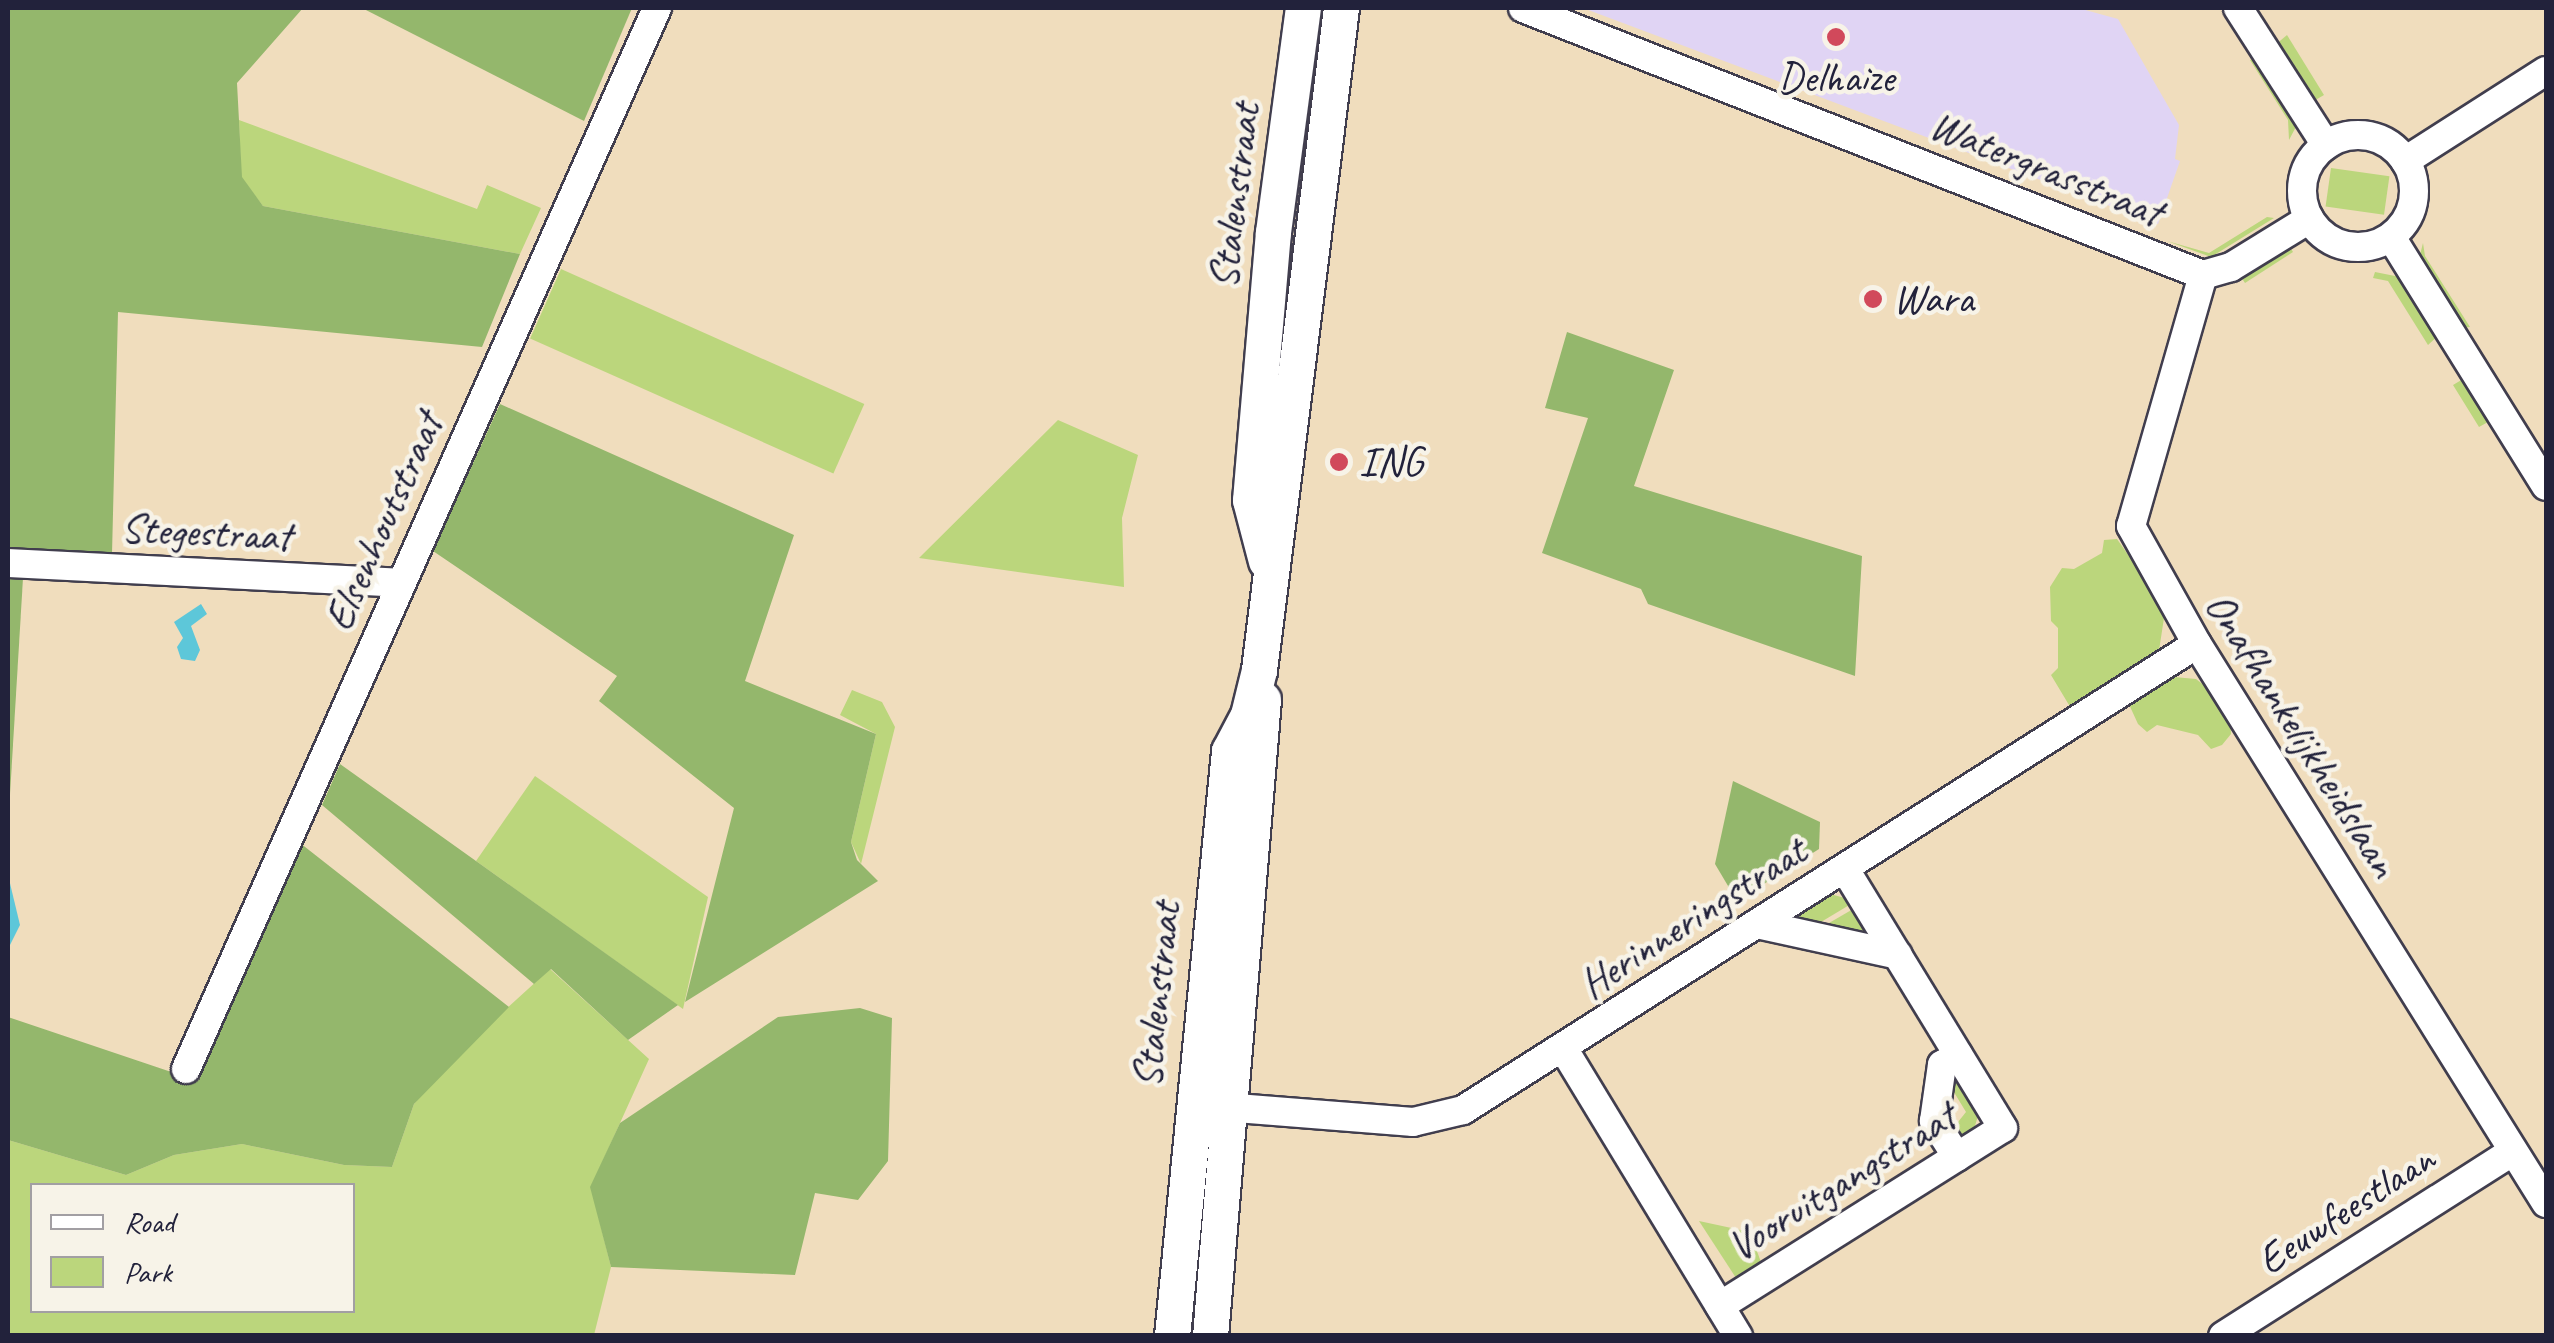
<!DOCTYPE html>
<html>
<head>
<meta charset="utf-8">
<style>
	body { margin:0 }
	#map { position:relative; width:2554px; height:1343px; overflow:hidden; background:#f0ddbd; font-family:Caveat,sans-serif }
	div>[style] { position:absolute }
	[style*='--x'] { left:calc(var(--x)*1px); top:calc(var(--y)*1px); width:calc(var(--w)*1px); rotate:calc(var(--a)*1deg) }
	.built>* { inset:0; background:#e0d4f4 }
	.green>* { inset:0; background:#bbd67c; transform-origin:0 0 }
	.forest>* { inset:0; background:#94b76c }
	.water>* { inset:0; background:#5dc7d9 }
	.roads { filter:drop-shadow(2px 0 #413e4e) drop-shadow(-2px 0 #413e4e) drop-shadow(0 2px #413e4e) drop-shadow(0 -2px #413e4e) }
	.minor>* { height:28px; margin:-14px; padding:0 14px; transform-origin:14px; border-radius:14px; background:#fff }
	.minor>.ring { margin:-14px; padding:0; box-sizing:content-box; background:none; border:28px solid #fff; border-radius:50% }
	.tertiary>* { height:35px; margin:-17.5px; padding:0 17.5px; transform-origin:17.5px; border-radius:17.5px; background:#fff }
	.dots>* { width:28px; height:28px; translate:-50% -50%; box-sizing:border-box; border:5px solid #f7f3e8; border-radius:50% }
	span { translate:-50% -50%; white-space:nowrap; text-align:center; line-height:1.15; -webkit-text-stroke:9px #f7f3e8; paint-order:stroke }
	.poi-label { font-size:42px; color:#22223b }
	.left { translate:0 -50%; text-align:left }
	.street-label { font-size:42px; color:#22223b }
	.frame { position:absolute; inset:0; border:10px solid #22223b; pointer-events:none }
	.legend { position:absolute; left:30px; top:1183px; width:325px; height:130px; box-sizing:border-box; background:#f7f3e8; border:2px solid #a29fa3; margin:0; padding:12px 18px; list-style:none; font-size:30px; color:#22223b }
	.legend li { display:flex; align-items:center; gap:20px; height:50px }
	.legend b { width:50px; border:2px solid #a29fa3 }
</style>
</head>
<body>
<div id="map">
	<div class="built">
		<div style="clip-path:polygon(1583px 8px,2078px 8px,2118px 19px,2179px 125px,2175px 159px,2180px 161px,2158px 224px)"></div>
	</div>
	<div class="green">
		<div style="clip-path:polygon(2287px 35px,2324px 95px,2312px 102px,2274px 46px)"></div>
		<div style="clip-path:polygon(2256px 58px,2299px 121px,2289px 140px,2288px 120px,2250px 60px)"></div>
		<div style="clip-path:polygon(239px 120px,477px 209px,487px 185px,541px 208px,520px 254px,263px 206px,241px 177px)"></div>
		<div style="left:2331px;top:168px;width:59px;height:39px;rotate:8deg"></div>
		<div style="clip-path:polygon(2267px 217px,2274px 218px,2211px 257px,2167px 241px,2209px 253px)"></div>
		<div style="clip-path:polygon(2287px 242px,2293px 252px,2245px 283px,2241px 277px)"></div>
		<div style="clip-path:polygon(2423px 243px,2425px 256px,2470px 327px,2461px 328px,2419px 259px)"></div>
		<div style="left:561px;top:269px;width:332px;height:76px;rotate:24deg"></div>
		<div style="clip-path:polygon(2401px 271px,2440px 334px,2428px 345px,2388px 281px,2373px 278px,2375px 272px,2395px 276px)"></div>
		<div style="clip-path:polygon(2463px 379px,2474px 386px,2472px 397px,2488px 422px,2479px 427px,2453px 385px)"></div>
		<div style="clip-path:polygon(1058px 420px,1138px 455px,1122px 518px,1124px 587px,919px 558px)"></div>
		<div style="clip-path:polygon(2117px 539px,2157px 596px,2164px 618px,2158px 657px,2082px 707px,2069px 705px,2051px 675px,2058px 668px,2058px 628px,2051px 621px,2050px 587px,2062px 568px,2074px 569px,2102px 553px,2104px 540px)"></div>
		<div style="clip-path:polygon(2163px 676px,2196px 679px,2210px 690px,2230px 717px,2231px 734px,2222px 745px,2211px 749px,2198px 735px,2157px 725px,2147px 732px,2138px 724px,2127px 700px)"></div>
		<div style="clip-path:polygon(852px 690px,882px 702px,895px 727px,861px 864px,851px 842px,876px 734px,840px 715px)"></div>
		<div style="clip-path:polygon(535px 776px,708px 897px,683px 1009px,476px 861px)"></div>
		<div style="clip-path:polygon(1819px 891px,1856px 901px,1816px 925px,1774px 920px)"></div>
		<div style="clip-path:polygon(1860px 905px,1887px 947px,1817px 930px)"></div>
		<div style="clip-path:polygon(evenodd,550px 969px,649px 1059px,591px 1187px,611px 1267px,594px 1335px,8px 1335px,8px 1140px,126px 1175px,174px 1155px,242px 1144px,344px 1165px,392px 1167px,414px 1104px,448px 1062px,550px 969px,32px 1186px,352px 1186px,352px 1310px,32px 1310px,32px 1186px)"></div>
		<div style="clip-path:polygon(1953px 1067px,1982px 1102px,1970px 1143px,1950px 1132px,1966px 1112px,1946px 1079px)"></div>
		<div style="clip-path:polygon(1699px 1221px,1750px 1232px,1762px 1265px,1738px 1281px)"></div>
	</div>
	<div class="forest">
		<div style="clip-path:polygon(8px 8px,303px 8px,237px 83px,242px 177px,263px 206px,520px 254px,482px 347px,118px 312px,112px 554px,8px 550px)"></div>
		<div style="clip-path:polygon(362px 8px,632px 8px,584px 121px)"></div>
		<div style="clip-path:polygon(1567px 332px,1674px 370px,1634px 486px,1862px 556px,1855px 676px,1648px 604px,1641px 589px,1542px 553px,1588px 418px,1545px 408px)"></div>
		<div style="clip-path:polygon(500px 404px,794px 535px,745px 681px,876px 734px,851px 842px,857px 860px,878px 881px,685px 1002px,734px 808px,599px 701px,617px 676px,433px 551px)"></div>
		<div style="clip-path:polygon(8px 576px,23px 578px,8px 828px)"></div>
		<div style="clip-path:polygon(340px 764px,476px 861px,678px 1005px,628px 1040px,551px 969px,534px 984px,322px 805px)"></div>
		<div style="clip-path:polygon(1733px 781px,1820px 822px,1819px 849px,1737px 901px,1715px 864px)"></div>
		<div style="clip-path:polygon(300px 843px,509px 1007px,414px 1104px,392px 1167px,344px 1165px,242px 1144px,174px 1155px,126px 1175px,8px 1140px,8px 1017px,198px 1081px)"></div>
		<div style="clip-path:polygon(860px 1008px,892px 1018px,888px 1161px,858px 1200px,815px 1193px,795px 1275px,611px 1267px,590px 1187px,620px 1123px,778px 1017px)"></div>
	</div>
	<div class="water">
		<div style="clip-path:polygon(201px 604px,207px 614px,191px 626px,200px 650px,195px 661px,181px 659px,177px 647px,183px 638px,174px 622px)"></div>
		<div style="clip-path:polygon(8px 875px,20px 925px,8px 949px)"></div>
	</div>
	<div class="roads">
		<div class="minor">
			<div style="--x:1523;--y:8;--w:731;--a:21.44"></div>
			<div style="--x:2238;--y:8;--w:163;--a:57.3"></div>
			<div class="ring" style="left:2302px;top:135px;width:84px;height:84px"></div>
			<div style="--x:2405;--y:161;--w:167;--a:-32.6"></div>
			<div style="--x:2391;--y:237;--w:293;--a:58.1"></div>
			<div style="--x:2203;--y:275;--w:261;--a:106"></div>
			<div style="--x:2131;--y:526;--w:135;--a:60.8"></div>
			<div style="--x:2197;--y:644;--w:659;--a:58.02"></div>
			<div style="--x:2203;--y:275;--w:29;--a:-16"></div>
			<div style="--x:2231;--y:267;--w:92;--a:-31.6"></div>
			<div style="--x:8;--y:563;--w:393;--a:2.9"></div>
			<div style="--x:1757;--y:924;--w:144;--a:12.4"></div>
			<div style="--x:1563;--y:1048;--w:337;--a:58.7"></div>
			<div style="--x:186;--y:1069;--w:1161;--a:-66.06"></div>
			<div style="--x:1211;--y:1106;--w:203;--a:4.5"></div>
			<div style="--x:1413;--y:1122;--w:51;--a:-13.5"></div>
			<div style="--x:1463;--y:1110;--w:869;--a:-32.41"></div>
			<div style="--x:1957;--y:1157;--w:43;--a:-122.6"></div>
			<div style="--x:1934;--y:1121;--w:57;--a:-81.9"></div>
			<div style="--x:1942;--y:1065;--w:19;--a:-32"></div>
			<div style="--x:1720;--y:1306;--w:334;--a:-32.2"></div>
			<div style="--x:2003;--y:1128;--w:303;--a:-121.4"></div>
			<div style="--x:2223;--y:1336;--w:344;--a:-32.5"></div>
		</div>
		<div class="tertiary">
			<div style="--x:1266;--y:561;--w:63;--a:-104.7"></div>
			<div style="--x:1250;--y:500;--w:269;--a:-85.1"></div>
			<div style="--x:1273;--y:232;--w:226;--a:-82.4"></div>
			<div style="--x:1172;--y:1336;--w:588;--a:-84.43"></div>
			<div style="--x:1229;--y:751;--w:41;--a:-62.2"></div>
			<div style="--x:1248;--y:715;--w:46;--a:-76.3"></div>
			<div style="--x:1259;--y:670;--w:667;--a:-82.94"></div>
			<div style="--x:1210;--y:1336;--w:639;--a:-85.24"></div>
		</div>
	</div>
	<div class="dots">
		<div style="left:1836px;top:37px;background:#d1495b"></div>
		<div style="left:1873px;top:299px;background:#d1495b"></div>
		<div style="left:1339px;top:462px;background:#d1495b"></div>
	</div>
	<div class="poi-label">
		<span style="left:1836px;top:78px">Delhaize</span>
		<span class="left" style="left:1893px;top:299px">Wara</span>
		<span class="left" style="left:1359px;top:462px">ING</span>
	</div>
	<div class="street-label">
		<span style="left:2046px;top:169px;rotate:22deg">Watergrasstraat</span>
		<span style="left:1235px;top:196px;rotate:-83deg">Stalenstraat</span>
		<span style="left:384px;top:522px;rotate:-66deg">Elsenhoutstraat</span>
		<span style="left:206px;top:533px;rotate:3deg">Stegestraat</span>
		<span style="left:2301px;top:735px;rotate:58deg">Onafhankelijkheidslaan</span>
		<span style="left:1693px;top:918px;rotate:-33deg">Herinneringstraat</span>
		<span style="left:1157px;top:995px;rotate:-84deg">Stalenstraat</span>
		<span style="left:1842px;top:1182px;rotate:-32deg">Vooruitgangstraat</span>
		<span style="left:2346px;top:1210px;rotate:-33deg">Eeuwfeestlaan</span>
	</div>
	<div class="frame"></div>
	<ul class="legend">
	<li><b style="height:12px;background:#fff"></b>Road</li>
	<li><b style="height:28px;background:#bbd67c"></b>Park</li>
	</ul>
</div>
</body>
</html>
